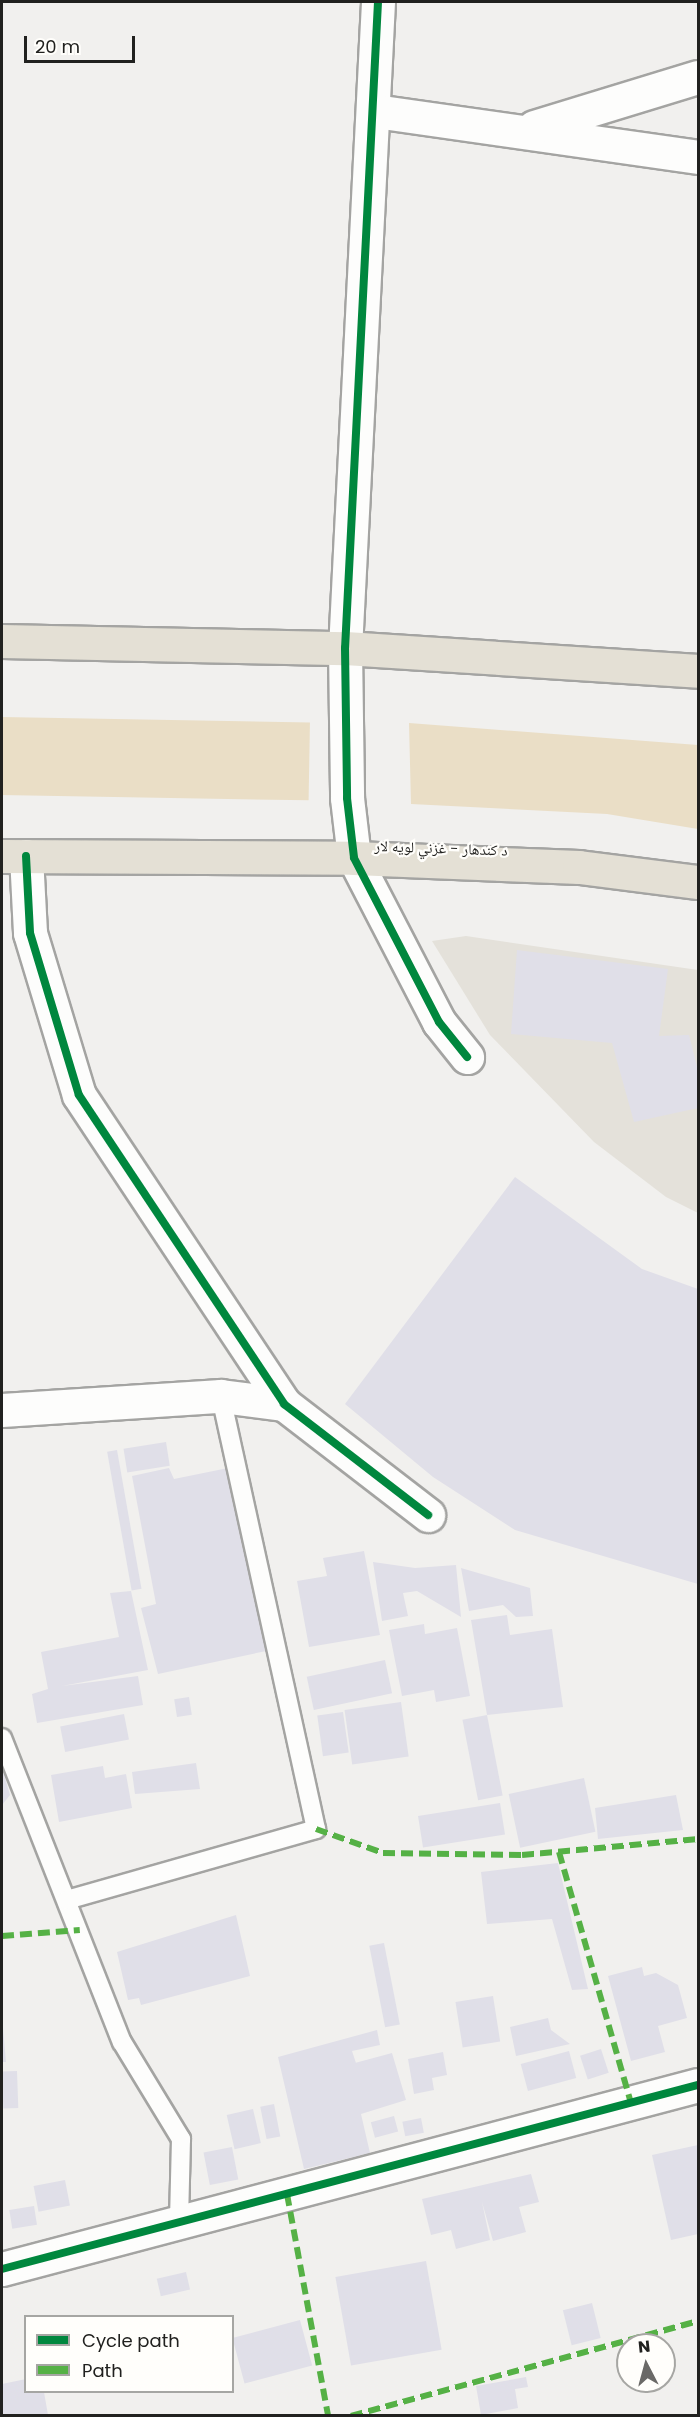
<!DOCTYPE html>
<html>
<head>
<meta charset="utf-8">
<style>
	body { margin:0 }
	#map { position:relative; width:700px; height:2417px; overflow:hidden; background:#f1f0ee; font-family:Poppins,"Noto Naskh Arabic",sans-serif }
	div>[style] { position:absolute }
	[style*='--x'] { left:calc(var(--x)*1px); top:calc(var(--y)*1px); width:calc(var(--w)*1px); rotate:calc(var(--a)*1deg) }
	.built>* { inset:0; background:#e4e1da }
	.green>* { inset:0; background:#eadec6; transform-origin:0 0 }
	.building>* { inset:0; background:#e0dfe8; transform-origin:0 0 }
	.roads { filter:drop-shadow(2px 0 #a4a4a2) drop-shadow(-2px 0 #a4a4a2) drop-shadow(0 2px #a4a4a2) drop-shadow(0 -2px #a4a4a2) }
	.service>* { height:18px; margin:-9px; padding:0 9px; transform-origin:9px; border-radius:9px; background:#fdfdfc }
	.minor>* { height:33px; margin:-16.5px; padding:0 16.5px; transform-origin:16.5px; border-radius:16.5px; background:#fdfdfc }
	.trunk>* { height:33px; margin:-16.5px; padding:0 16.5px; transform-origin:16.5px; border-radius:16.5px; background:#e4e0d5 }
	.quiet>* { height:6px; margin-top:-3px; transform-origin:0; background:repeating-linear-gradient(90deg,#55b145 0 12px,transparent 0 18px) }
	.cycleway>* { height:8px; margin:-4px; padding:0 4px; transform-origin:4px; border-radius:4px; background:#00873e }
	span { translate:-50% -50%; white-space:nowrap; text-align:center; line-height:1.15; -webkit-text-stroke:4.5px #fffefb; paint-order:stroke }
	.street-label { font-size:15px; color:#21211f }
	.frame { position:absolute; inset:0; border:3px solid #21211f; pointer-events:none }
	.legend { position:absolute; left:24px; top:2315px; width:210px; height:78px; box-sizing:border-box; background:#fffefb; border:2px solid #a6a6a3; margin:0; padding:8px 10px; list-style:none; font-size:18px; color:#21211f }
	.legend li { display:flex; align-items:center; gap:12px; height:30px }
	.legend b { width:30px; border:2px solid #a6a6a3 }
	.north { position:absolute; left:616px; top:2333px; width:60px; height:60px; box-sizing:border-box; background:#fffefb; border:2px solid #a6a6a3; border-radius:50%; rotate:354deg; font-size:16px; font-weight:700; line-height:24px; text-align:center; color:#21211f }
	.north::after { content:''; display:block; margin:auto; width:21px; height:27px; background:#6a6967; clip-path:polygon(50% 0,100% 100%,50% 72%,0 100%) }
	.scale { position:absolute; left:24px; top:36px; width:111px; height:27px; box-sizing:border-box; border:3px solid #21211f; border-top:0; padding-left:8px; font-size:18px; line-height:21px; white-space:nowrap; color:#21211f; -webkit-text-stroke:4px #fffefb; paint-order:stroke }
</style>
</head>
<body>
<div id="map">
	<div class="built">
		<div style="clip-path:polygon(466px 936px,698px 970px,698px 1213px,666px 1197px,594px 1142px,490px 1035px,432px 941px)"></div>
	</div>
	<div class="green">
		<div style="left:2px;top:717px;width:308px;height:78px;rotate:1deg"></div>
		<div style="clip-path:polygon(409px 723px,698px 745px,698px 829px,607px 814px,411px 804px)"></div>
	</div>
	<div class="building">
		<div style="clip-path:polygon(517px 950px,668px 969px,659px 1036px,689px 1035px,698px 1071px,698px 1108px,634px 1122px,612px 1043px,511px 1034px)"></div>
		<div style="clip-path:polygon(515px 1177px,642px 1269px,698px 1289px,698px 1584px,515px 1530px,433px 1477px,345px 1404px)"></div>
		<div style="left:166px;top:1442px;width:24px;height:43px;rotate:81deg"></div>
		<div style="left:117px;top:1450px;width:141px;height:10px;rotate:80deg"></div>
		<div style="clip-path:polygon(233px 1467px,271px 1650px,158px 1674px,141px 1608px,156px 1604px,132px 1476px,169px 1468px,174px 1479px)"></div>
		<div style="clip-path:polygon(364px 1551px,380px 1635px,309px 1647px,297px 1581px,327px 1576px,323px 1558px)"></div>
		<div style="clip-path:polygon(373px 1562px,415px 1568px,456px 1565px,461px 1617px,417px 1591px,403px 1593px,408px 1616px,382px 1621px)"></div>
		<div style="clip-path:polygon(461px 1568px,530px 1588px,533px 1616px,516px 1617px,503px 1605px,469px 1611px)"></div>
		<div style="clip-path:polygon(131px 1591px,148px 1670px,62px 1686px,138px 1676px,143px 1705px,37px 1723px,32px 1694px,48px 1689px,41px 1652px,119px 1637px,110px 1593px)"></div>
		<div style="clip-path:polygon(507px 1615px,510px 1635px,552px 1629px,563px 1707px,487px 1715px,471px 1620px)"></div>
		<div style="clip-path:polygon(424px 1624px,425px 1634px,457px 1628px,470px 1696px,436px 1702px,434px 1690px,402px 1696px,389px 1630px)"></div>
		<div style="left:385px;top:1660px;width:34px;height:80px;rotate:78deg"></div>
		<div style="left:189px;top:1697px;width:18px;height:15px;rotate:81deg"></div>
		<div style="left:401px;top:1702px;width:55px;height:57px;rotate:82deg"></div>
		<div style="left:343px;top:1712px;width:41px;height:26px;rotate:82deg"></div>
		<div style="left:124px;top:1714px;width:26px;height:65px;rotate:79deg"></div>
		<div style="left:487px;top:1715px;width:82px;height:25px;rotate:79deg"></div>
		<div style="clip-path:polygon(196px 1763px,200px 1789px,135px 1794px,132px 1772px)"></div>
		<div style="clip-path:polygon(103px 1766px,105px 1778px,126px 1774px,132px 1808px,59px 1822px,51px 1775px)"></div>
		<div style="clip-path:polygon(2px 1768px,10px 1795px,2px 1805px)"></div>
		<div style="left:584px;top:1778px;width:55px;height:77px;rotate:78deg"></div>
		<div style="clip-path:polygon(676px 1795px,683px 1830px,598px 1839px,595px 1808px)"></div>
		<div style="left:500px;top:1803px;width:32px;height:83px;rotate:81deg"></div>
		<div style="clip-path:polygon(558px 1863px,588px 1989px,572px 1990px,552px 1919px,487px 1924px,481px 1872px)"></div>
		<div style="clip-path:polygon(236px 1915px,250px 1976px,141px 2005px,139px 1998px,128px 2000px,117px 1952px)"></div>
		<div style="left:384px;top:1943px;width:83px;height:15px;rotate:79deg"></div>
		<div style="clip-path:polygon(642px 1967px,644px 1976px,656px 1973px,678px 1985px,687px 2018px,658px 2026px,665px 2052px,631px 2061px,608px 1976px)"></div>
		<div style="left:493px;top:1996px;width:46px;height:38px;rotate:81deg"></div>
		<div style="clip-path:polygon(548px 2018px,551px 2030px,570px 2044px,516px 2056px,510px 2027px)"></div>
		<div style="clip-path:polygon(3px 2028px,6px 2062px,2px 2062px,2px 2029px)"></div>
		<div style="clip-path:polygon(377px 2030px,380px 2045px,352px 2051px,356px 2063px,314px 2074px,392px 2053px,406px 2100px,361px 2114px,370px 2153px,304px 2169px,278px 2057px)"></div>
		<div style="left:601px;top:2049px;width:25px;height:22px;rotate:72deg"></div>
		<div style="left:569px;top:2051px;width:28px;height:50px;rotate:75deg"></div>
		<div style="clip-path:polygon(443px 2052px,447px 2075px,432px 2078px,434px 2090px,414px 2094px,408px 2059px)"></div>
		<div style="left:17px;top:2071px;width:37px;height:15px;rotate:88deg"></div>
		<div style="left:274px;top:2104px;width:33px;height:14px;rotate:79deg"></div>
		<div style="left:253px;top:2109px;width:35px;height:27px;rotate:77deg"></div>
		<div style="left:394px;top:2116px;width:16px;height:24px;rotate:75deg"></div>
		<div style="left:421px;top:2118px;width:15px;height:19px;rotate:79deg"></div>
		<div style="clip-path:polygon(698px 2145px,698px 2234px,671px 2240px,652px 2155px)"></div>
		<div style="left:232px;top:2147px;width:33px;height:29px;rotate:79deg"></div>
		<div style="clip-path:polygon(531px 2174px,539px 2202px,519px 2207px,526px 2232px,493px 2241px,482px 2202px,490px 2240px,456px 2249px,451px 2230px,431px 2235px,422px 2199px)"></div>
		<div style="left:65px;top:2180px;width:26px;height:32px;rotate:79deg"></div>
		<div style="left:34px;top:2206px;width:19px;height:25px;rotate:81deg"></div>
		<div style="left:426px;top:2261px;width:90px;height:92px;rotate:80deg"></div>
		<div style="left:186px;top:2272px;width:18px;height:30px;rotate:77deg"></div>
		<div style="left:592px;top:2303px;width:36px;height:30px;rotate:76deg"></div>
		<div style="left:300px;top:2320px;width:47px;height:70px;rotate:75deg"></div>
		<div style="clip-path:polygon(526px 2377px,528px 2387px,515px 2389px,518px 2408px,481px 2415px,476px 2386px)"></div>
		<div style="clip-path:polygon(26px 2379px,26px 2392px,44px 2392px,48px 2415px,2px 2415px,2px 2384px)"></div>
	</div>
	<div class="roads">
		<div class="service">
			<div style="--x:2;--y:1738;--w:327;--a:68.5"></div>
			<div style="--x:122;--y:2042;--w:114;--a:58.7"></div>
			<div style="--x:181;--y:2139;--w:84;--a:91.4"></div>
			<div style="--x:67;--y:1900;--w:259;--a:-15.9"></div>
			<div style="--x:316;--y:1829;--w:443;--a:-102.4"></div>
		</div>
		<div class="minor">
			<div style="--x:378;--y:2;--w:647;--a:92.92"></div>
			<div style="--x:345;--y:648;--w:150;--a:89.2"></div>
			<div style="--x:347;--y:798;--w:60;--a:83.3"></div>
			<div style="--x:354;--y:858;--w:185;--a:62.6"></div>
			<div style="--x:439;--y:1022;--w:45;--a:51.3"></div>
			<div style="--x:375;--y:111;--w:326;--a:8.1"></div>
			<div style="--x:534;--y:127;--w:171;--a:-17"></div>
			<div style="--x:26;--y:856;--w:77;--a:87"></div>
			<div style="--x:30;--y:933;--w:169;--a:73.2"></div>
			<div style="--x:79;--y:1095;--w:371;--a:56.4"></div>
			<div style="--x:284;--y:1404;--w:182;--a:37.6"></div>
			<div style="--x:2;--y:1410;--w:219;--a:-3.7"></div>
			<div style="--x:221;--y:1396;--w:64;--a:7.2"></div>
			<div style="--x:2;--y:2269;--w:720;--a:-14.81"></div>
		</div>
		<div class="trunk">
			<div style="--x:2;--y:641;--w:343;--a:1.2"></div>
			<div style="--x:345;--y:648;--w:354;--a:3.7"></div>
			<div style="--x:2;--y:856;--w:352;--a:0.3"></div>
			<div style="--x:354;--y:858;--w:225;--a:2.3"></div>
			<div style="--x:579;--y:867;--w:120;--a:7.2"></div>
		</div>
	</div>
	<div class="quiet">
		<div style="--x:316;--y:1829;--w:71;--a:19.7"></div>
		<div style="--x:383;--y:1853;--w:139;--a:0.8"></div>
		<div style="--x:522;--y:1855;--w:177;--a:-5.2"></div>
		<div style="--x:559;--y:1852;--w:261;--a:74"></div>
		<div style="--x:2;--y:1936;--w:78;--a:-4.4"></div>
		<div style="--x:287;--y:2194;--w:226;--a:79.5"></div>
		<div style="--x:351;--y:2416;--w:360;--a:-15.3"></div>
	</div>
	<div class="cycleway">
		<div style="--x:378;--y:2;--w:647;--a:92.92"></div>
		<div style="--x:345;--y:648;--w:150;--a:89.2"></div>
		<div style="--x:347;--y:798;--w:60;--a:83.3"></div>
		<div style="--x:354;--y:858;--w:185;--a:62.6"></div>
		<div style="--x:439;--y:1022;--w:45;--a:51.3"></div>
		<div style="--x:26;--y:856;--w:77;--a:87"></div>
		<div style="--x:30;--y:933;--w:169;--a:73.2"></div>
		<div style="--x:79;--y:1095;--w:371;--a:56.4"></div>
		<div style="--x:284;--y:1404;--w:182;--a:37.6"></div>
		<div style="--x:2;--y:2269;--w:720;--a:-14.81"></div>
	</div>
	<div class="street-label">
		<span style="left:441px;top:848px;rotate:2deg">د کندهار - غزني لويه لار</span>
	</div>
	<div class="frame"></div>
	<ul class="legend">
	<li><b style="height:8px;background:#00873e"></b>Cycle path</li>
	<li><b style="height:8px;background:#55b145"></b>Path</li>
	</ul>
	<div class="north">N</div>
	<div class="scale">20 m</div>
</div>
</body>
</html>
